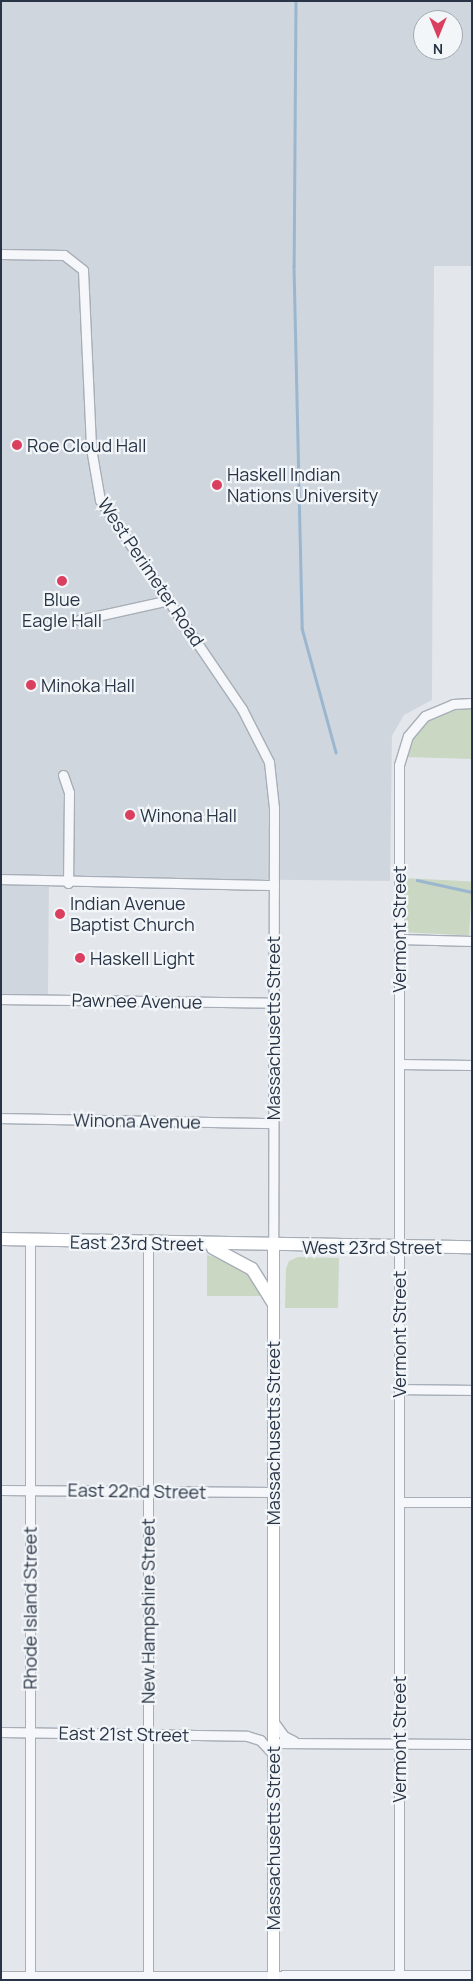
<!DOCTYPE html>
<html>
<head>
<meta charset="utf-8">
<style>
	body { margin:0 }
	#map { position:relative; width:473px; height:1981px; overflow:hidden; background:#e3e7ec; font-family:Manrope,sans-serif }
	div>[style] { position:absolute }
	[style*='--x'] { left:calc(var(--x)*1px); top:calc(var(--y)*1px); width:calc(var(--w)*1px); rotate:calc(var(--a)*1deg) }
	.built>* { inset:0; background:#d0d6de }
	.green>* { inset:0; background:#c9d7c3; transform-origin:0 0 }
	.stream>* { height:2.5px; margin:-1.25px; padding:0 1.25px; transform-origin:1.25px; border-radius:1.25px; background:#9bb7cf }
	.roads { filter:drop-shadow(1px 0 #a7aeb7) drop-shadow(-1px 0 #a7aeb7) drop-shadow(0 1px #a7aeb7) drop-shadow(0 -1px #a7aeb7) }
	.street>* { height:9px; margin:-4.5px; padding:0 4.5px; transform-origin:4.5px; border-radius:4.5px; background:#f6f7fa }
	.secondary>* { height:11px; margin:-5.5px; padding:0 5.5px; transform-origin:5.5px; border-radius:5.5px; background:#fff }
	.primary>* { height:12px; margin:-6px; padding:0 6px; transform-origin:6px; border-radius:6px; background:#fff }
	.dots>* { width:14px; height:14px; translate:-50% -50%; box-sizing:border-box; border:2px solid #f3f6f9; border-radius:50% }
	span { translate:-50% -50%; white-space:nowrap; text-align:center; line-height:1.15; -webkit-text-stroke:4.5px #f3f6f9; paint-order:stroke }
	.poi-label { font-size:18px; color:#293546 }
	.left { translate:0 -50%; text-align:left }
	.street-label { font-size:18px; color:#293546 }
	.frame { position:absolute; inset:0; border:2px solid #293546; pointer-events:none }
	.north { position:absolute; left:413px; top:10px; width:50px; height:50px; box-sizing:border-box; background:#f3f6f9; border:1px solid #a2a9b1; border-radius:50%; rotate:180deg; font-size:14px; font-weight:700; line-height:20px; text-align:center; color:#293546 }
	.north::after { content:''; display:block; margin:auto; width:18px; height:22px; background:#da3f5f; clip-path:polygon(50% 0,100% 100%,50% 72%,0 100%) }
</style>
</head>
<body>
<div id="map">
	<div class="built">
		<div style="clip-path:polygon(evenodd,1px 1px,472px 1px,472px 266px,434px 266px,432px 700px,404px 715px,392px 736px,390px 881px,49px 877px,48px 995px,1px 994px,1px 1px,423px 20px,453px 20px,453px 50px,423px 50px,423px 20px)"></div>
	</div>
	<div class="green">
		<div style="clip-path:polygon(472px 708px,472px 759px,406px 757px,414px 737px,431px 719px,442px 712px)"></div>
		<div style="left:404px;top:878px;width:68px;height:54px;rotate:3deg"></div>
		<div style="clip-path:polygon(207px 1255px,241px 1265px,264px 1296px,207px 1296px)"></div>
		<div style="clip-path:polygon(298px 1257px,339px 1258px,338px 1308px,285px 1308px,286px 1269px,289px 1261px)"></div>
	</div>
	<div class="stream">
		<div style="--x:296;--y:1;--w:265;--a:90.4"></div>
		<div style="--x:294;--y:266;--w:362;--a:88.7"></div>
		<div style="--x:302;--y:628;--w:129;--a:74.7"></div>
		<div style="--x:417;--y:880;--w:56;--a:12.3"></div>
	</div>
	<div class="roads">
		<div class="street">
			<div style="--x:1;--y:254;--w:63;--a:0.9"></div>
			<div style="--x:64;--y:255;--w:24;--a:38"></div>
			<div style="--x:83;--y:270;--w:178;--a:87.4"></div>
			<div style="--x:91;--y:448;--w:53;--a:80.2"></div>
			<div style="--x:100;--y:500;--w:253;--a:55.8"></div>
			<div style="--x:242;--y:709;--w:59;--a:63"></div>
			<div style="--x:269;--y:762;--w:46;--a:83.8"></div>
			<div style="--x:274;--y:808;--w:438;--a:90.1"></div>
			<div style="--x:79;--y:620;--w:92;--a:-12.5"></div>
			<div style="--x:63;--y:775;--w:18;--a:71"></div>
			<div style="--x:69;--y:792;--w:91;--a:90.6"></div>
			<div style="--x:1;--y:879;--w:273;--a:1.3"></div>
			<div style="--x:399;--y:939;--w:73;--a:1.6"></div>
			<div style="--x:1;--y:999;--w:272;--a:0.8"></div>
			<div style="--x:399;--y:1064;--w:73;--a:0.8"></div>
			<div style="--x:1;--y:1118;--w:272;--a:1.1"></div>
			<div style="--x:399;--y:1389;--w:73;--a:0.8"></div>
			<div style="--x:1;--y:1490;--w:272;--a:0.4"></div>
			<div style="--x:399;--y:1502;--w:73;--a:0"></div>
			<div style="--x:273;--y:1721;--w:19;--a:54"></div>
			<div style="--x:284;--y:1736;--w:11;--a:27"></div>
			<div style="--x:1;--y:1732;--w:246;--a:0.9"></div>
			<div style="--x:247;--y:1736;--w:14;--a:17"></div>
			<div style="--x:260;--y:1740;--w:19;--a:47"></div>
			<div style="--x:273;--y:1743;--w:199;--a:0.3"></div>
			<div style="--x:1;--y:1976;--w:471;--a:-0.1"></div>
			<div style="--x:30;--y:1976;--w:736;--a:-90"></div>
			<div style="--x:148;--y:1980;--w:737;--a:-90"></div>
			<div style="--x:399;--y:1980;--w:1215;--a:-90"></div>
			<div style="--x:399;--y:765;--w:30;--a:-73"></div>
			<div style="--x:408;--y:736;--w:26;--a:-50"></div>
			<div style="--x:425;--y:716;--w:30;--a:-23"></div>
			<div style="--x:453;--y:704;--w:19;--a:-3"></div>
		</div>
		<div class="secondary">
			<div style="--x:273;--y:1246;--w:734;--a:90"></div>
		</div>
		<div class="primary">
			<div style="--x:1;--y:1239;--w:471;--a:1"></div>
			<div style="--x:213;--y:1248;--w:44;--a:28.3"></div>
			<div style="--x:252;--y:1269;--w:39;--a:58"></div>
		</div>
	</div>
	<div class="dots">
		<div style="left:17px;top:445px;background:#da3f5f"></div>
		<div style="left:217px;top:485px;background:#da3f5f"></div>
		<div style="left:62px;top:581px;background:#da3f5f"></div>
		<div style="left:31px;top:685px;background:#da3f5f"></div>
		<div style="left:130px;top:815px;background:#da3f5f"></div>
		<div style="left:60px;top:914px;background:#da3f5f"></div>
		<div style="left:80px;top:958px;background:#da3f5f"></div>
	</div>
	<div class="poi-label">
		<span class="left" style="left:27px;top:445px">Roe Cloud Hall</span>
		<span class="left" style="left:227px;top:485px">Haskell Indian<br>Nations University</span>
		<span style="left:62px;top:610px">Blue<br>Eagle Hall</span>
		<span class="left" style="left:41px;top:685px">Minoka Hall</span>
		<span class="left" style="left:140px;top:815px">Winona Hall</span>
		<span class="left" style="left:70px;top:914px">Indian Avenue<br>Baptist Church</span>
		<span class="left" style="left:90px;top:958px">Haskell Light</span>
	</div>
	<div class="street-label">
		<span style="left:151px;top:572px;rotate:56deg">West Perimeter Road</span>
		<span style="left:399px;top:929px;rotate:-90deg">Vermont Street</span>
		<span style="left:137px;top:1001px;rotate:1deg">Pawnee Avenue</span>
		<span style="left:273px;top:1028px;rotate:-90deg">Massachusetts Street</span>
		<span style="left:137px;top:1121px;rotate:1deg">Winona Avenue</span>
		<span style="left:137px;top:1243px;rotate:1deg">East 23rd Street</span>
		<span style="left:372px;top:1247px">West 23rd Street</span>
		<span style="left:399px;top:1334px;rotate:-90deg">Vermont Street</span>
		<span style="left:273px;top:1433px;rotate:-90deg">Massachusetts Street</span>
		<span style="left:137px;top:1491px;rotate:1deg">East 22nd Street</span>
		<span style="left:30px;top:1608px;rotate:-90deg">Rhode Island Street</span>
		<span style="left:148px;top:1611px;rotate:-90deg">New Hampshire Street</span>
		<span style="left:124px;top:1734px;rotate:1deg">East 21st Street</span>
		<span style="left:399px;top:1739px;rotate:-90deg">Vermont Street</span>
		<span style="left:273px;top:1838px;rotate:-90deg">Massachusetts Street</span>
	</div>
	<div class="frame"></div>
	<div class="north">N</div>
</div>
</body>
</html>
